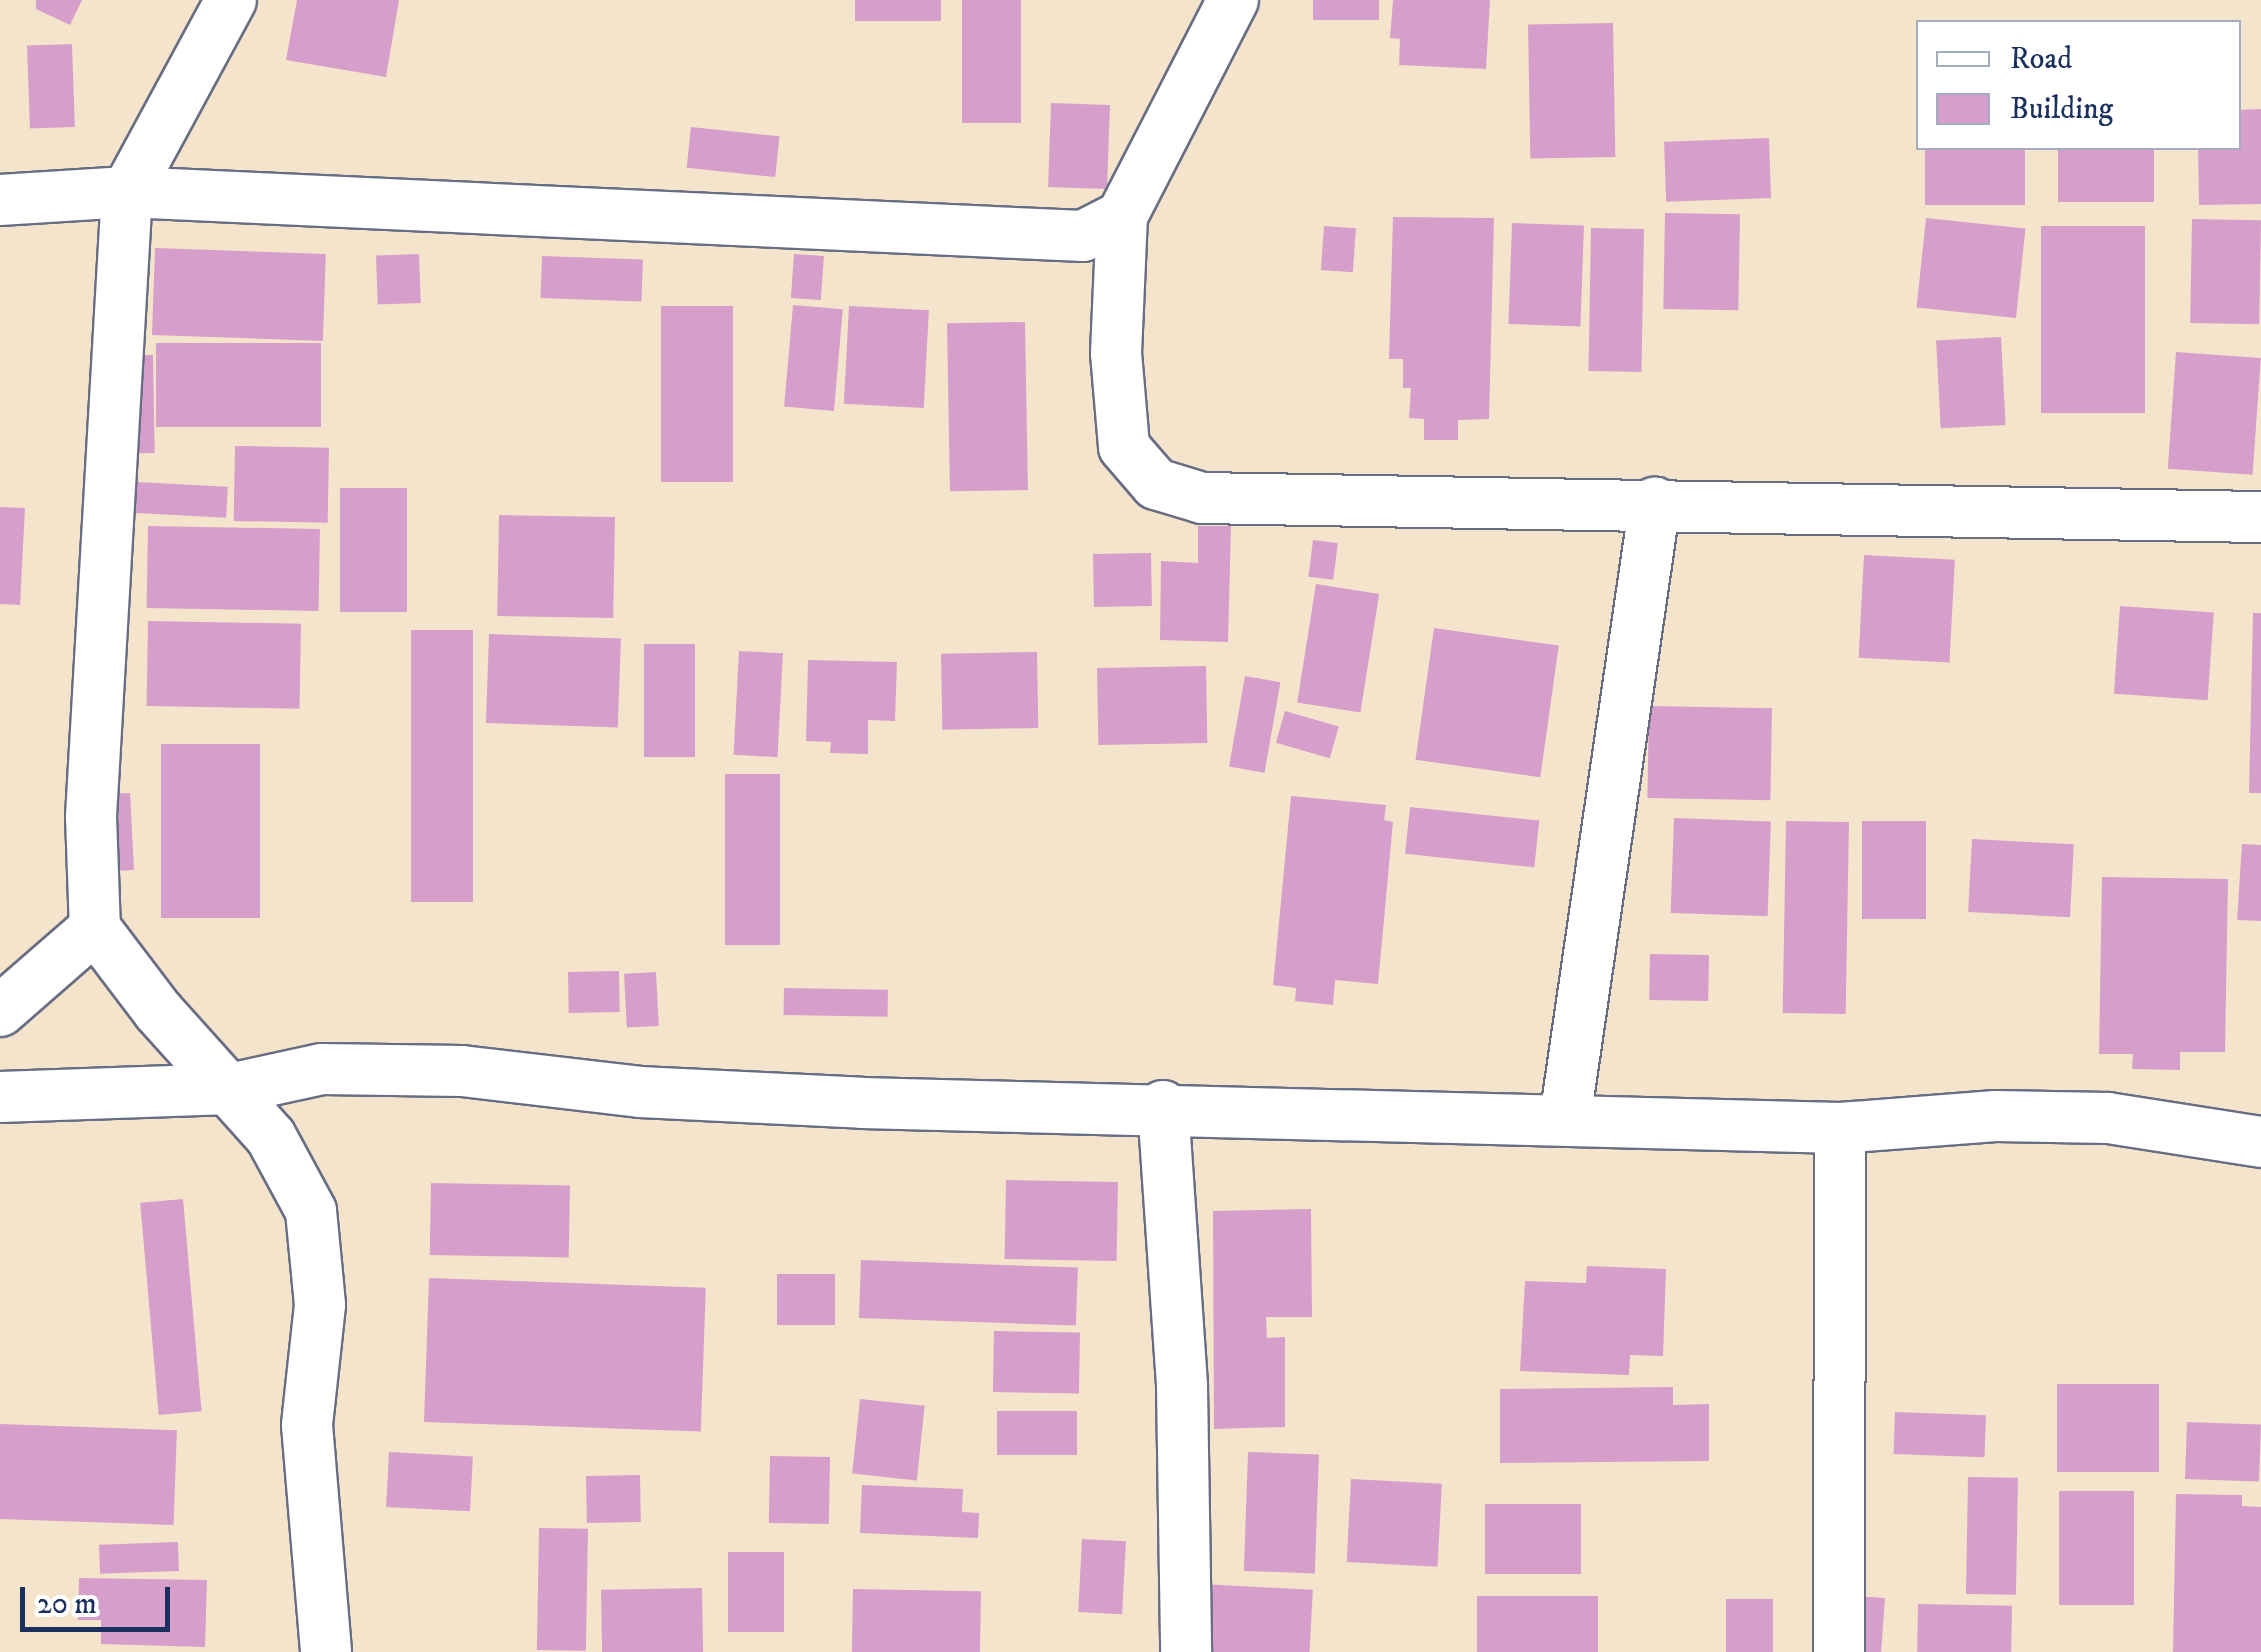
<!DOCTYPE html>
<html>
<head>
<meta charset="utf-8">
<style>
	body { margin:0 }
	#map { position:relative; width:2261px; height:1652px; overflow:hidden; background:#f5e4cc; font-family:"IM FELL DW Pica",serif }
	div>[style] { position:absolute }
	[style*='--x'] { left:calc(var(--x)*1px); top:calc(var(--y)*1px); width:calc(var(--w)*1px); rotate:calc(var(--a)*1deg) }
	.building>* { inset:0; background:#d69fcb; transform-origin:0 0 }
	.roads { filter:drop-shadow(2px 0 #676e84) drop-shadow(-2px 0 #676e84) drop-shadow(0 2px #676e84) drop-shadow(0 -2px #676e84) }
	.street>* { height:50px; margin:-25px; padding:0 25px; transform-origin:25px; border-radius:25px; background:#fff }
	span { translate:-50% -50%; white-space:nowrap; text-align:center; line-height:1.15; -webkit-text-stroke:10px #fff; paint-order:stroke }
	.legend { position:absolute; left:1916px; top:20px; width:325px; height:130px; box-sizing:border-box; background:#fff; border:2px solid #a4acbf; margin:0; padding:12px 18px; list-style:none; font-size:30px; color:#1b2f5e }
	.legend li { display:flex; align-items:center; gap:20px; height:50px }
	.legend b { width:50px; border:2px solid #a4acbf }
	.scale { position:absolute; left:20px; top:1587px; width:150px; height:45px; box-sizing:border-box; border:5px solid #1b2f5e; border-top:0; padding-left:12px; font-size:30px; line-height:35px; white-space:nowrap; color:#1b2f5e; -webkit-text-stroke:8px #fff; paint-order:stroke }
</style>
</head>
<body>
<div id="map">
	<div class="building">
		<div style="clip-path:polygon(36px 0,82px 0,70px 25px,36px 9px)"></div>
		<div style="clip-path:polygon(297px 0,399px 0,386px 77px,286px 60px)"></div>
		<div style="left:855px;top:0;width:86px;height:21px"></div>
		<div style="left:962px;top:0;width:59px;height:123px"></div>
		<div style="left:1313px;top:0;width:66px;height:20px"></div>
		<div style="clip-path:polygon(1393px 0,1490px 0,1486px 69px,1399px 65px,1400px 39px,1390px 38px)"></div>
		<div style="left:1613px;top:23px;width:134px;height:85px;rotate:89deg"></div>
		<div style="left:72px;top:44px;width:83px;height:45px;rotate:88deg"></div>
		<div style="left:1051px;top:103px;width:59px;height:84px;rotate:2deg"></div>
		<div style="clip-path:polygon(2261px 109px,2261px 204px,2199px 205px,2198px 148px,2238px 148px,2238px 110px)"></div>
		<div style="left:691px;top:127px;width:89px;height:41px;rotate:6deg"></div>
		<div style="left:1769px;top:138px;width:60px;height:105px;rotate:88deg"></div>
		<div style="left:1925px;top:148px;width:100px;height:57px"></div>
		<div style="left:2058px;top:148px;width:96px;height:54px"></div>
		<div style="left:1665px;top:213px;width:75px;height:96px;rotate:1deg"></div>
		<div style="clip-path:polygon(1393px 217px,1494px 218px,1489px 419px,1458px 420px,1458px 440px,1424px 440px,1424px 419px,1409px 418px,1411px 388px,1403px 388px,1403px 359px,1389px 359px)"></div>
		<div style="left:1926px;top:218px;width:100px;height:90px;rotate:6deg"></div>
		<div style="left:2192px;top:219px;width:69px;height:104px;rotate:1deg"></div>
		<div style="left:1512px;top:223px;width:72px;height:101px;rotate:2deg"></div>
		<div style="left:1324px;top:226px;width:32px;height:44px;rotate:4deg"></div>
		<div style="left:2041px;top:226px;width:104px;height:187px"></div>
		<div style="left:1591px;top:228px;width:53px;height:143px;rotate:1deg"></div>
		<div style="left:155px;top:248px;width:171px;height:87px;rotate:2deg"></div>
		<div style="left:419px;top:254px;width:49px;height:43px;rotate:88deg"></div>
		<div style="left:794px;top:254px;width:30px;height:44px;rotate:4deg"></div>
		<div style="left:542px;top:256px;width:101px;height:42px;rotate:2deg"></div>
		<div style="left:793px;top:305px;width:50px;height:102px;rotate:5deg"></div>
		<div style="left:733px;top:306px;width:176px;height:72px;rotate:90deg"></div>
		<div style="left:849px;top:306px;width:80px;height:98px;rotate:3deg"></div>
		<div style="left:1025px;top:322px;width:168px;height:78px;rotate:89deg"></div>
		<div style="left:2001px;top:337px;width:88px;height:65px;rotate:87deg"></div>
		<div style="left:156px;top:343px;width:165px;height:84px"></div>
		<div style="left:2176px;top:352px;width:85px;height:117px;rotate:4deg"></div>
		<div style="left:153px;top:355px;width:98px;height:33px;rotate:89deg"></div>
		<div style="left:235px;top:446px;width:94px;height:75px;rotate:1deg"></div>
		<div style="left:118px;top:481px;width:110px;height:31px;rotate:3deg"></div>
		<div style="left:340px;top:488px;width:67px;height:124px"></div>
		<div style="clip-path:polygon(0 507px,25px 508px,20px 605px,0 604px)"></div>
		<div style="left:499px;top:515px;width:116px;height:101px;rotate:1deg"></div>
		<div style="left:148px;top:526px;width:172px;height:82px;rotate:1deg"></div>
		<div style="clip-path:polygon(1198px 526px,1231px 526px,1228px 642px,1160px 640px,1161px 561px,1198px 563px)"></div>
		<div style="left:1313px;top:540px;width:25px;height:37px;rotate:7deg"></div>
		<div style="left:1151px;top:553px;width:53px;height:58px;rotate:89deg"></div>
		<div style="left:1864px;top:555px;width:91px;height:103px;rotate:3deg"></div>
		<div style="left:1316px;top:584px;width:64px;height:120px;rotate:9deg"></div>
		<div style="left:2120px;top:606px;width:94px;height:88px;rotate:4deg"></div>
		<div style="clip-path:polygon(2253px 613px,2261px 613px,2261px 793px,2249px 793px)"></div>
		<div style="left:148px;top:621px;width:153px;height:85px;rotate:1deg"></div>
		<div style="left:1434px;top:628px;width:126px;height:133px;rotate:8deg"></div>
		<div style="left:411px;top:630px;width:62px;height:272px"></div>
		<div style="left:489px;top:634px;width:132px;height:89px;rotate:2deg"></div>
		<div style="left:644px;top:644px;width:51px;height:113px"></div>
		<div style="left:739px;top:651px;width:44px;height:104px;rotate:3deg"></div>
		<div style="left:1037px;top:652px;width:76px;height:96px;rotate:89deg"></div>
		<div style="clip-path:polygon(808px 660px,897px 662px,895px 721px,868px 720px,868px 754px,830px 753px,831px 742px,806px 741px)"></div>
		<div style="left:1206px;top:666px;width:77px;height:109px;rotate:89deg"></div>
		<div style="left:1245px;top:676px;width:36px;height:92px;rotate:10deg"></div>
		<div style="left:1649px;top:706px;width:123px;height:92px;rotate:1deg"></div>
		<div style="left:1285px;top:711px;width:56px;height:33px;rotate:16deg"></div>
		<div style="left:260px;top:744px;width:174px;height:99px;rotate:90deg"></div>
		<div style="left:725px;top:774px;width:55px;height:171px"></div>
		<div style="left:130px;top:793px;width:77px;height:24px;rotate:87deg"></div>
		<div style="clip-path:polygon(1291px 796px,1386px 805px,1384px 820px,1393px 822px,1378px 984px,1335px 980px,1333px 1005px,1295px 1001px,1296px 988px,1273px 985px)"></div>
		<div style="left:1410px;top:807px;width:130px;height:47px;rotate:6deg"></div>
		<div style="left:1674px;top:818px;width:97px;height:95px;rotate:2deg"></div>
		<div style="left:1786px;top:821px;width:63px;height:192px;rotate:1deg"></div>
		<div style="left:1862px;top:821px;width:64px;height:98px"></div>
		<div style="left:1972px;top:839px;width:102px;height:73px;rotate:3deg"></div>
		<div style="clip-path:polygon(2242px 844px,2261px 845px,2261px 921px,2237px 920px)"></div>
		<div style="clip-path:polygon(2102px 877px,2228px 879px,2225px 1052px,2180px 1052px,2180px 1070px,2132px 1069px,2133px 1054px,2099px 1054px)"></div>
		<div style="left:1709px;top:955px;width:46px;height:59px;rotate:91deg"></div>
		<div style="left:619px;top:971px;width:41px;height:51px;rotate:89deg"></div>
		<div style="left:656px;top:972px;width:54px;height:32px;rotate:87deg"></div>
		<div style="left:784px;top:988px;width:104px;height:27px;rotate:1deg"></div>
		<div style="left:1006px;top:1180px;width:112px;height:79px;rotate:1deg"></div>
		<div style="left:431px;top:1183px;width:139px;height:72px;rotate:1deg"></div>
		<div style="left:183px;top:1199px;width:213px;height:43px;rotate:85deg"></div>
		<div style="clip-path:polygon(1311px 1209px,1312px 1317px,1266px 1317px,1267px 1338px,1285px 1337px,1285px 1427px,1214px 1429px,1213px 1211px)"></div>
		<div style="left:861px;top:1260px;width:217px;height:58px;rotate:2deg"></div>
		<div style="clip-path:polygon(1587px 1266px,1666px 1269px,1663px 1356px,1630px 1355px,1629px 1375px,1520px 1371px,1525px 1281px,1586px 1283px)"></div>
		<div style="left:777px;top:1274px;width:58px;height:51px"></div>
		<div style="left:429px;top:1278px;width:277px;height:144px;rotate:2deg"></div>
		<div style="left:994px;top:1331px;width:86px;height:61px;rotate:1deg"></div>
		<div style="left:2057px;top:1384px;width:102px;height:88px"></div>
		<div style="clip-path:polygon(1673px 1387px,1673px 1405px,1709px 1404px,1709px 1461px,1500px 1463px,1500px 1389px)"></div>
		<div style="left:860px;top:1399px;width:65px;height:75px;rotate:6deg"></div>
		<div style="left:997px;top:1411px;width:80px;height:44px"></div>
		<div style="left:1895px;top:1412px;width:91px;height:42px;rotate:2deg"></div>
		<div style="left:2187px;top:1422px;width:74px;height:57px;rotate:2deg"></div>
		<div style="left:0;top:1424px;width:177px;height:95px;rotate:2deg"></div>
		<div style="left:389px;top:1452px;width:84px;height:55px;rotate:3deg"></div>
		<div style="left:1248px;top:1452px;width:71px;height:119px;rotate:2deg"></div>
		<div style="left:770px;top:1456px;width:60px;height:67px;rotate:1deg"></div>
		<div style="left:640px;top:1475px;width:47px;height:54px;rotate:89deg"></div>
		<div style="left:1968px;top:1477px;width:50px;height:117px;rotate:1deg"></div>
		<div style="left:1351px;top:1479px;width:91px;height:83px;rotate:3deg"></div>
		<div style="clip-path:polygon(862px 1485px,963px 1489px,962px 1512px,979px 1513px,978px 1538px,860px 1533px)"></div>
		<div style="left:2059px;top:1491px;width:75px;height:114px"></div>
		<div style="clip-path:polygon(2176px 1494px,2242px 1495px,2242px 1506px,2261px 1507px,2261px 1652px,2173px 1652px)"></div>
		<div style="left:1485px;top:1504px;width:96px;height:70px"></div>
		<div style="left:539px;top:1528px;width:49px;height:122px;rotate:1deg"></div>
		<div style="left:1082px;top:1539px;width:44px;height:73px;rotate:3deg"></div>
		<div style="left:178px;top:1542px;width:29px;height:79px;rotate:88deg"></div>
		<div style="left:728px;top:1552px;width:56px;height:80px"></div>
		<div style="clip-path:polygon(79px 1578px,207px 1580px,205px 1647px,101px 1644px,101px 1620px,78px 1620px)"></div>
		<div style="left:1202px;top:1584px;width:111px;height:68px;rotate:3deg"></div>
		<div style="left:702px;top:1588px;width:64px;height:101px;rotate:89deg"></div>
		<div style="left:853px;top:1589px;width:128px;height:63px;rotate:1deg"></div>
		<div style="left:1477px;top:1596px;width:121px;height:56px"></div>
		<div style="left:1855px;top:1596px;width:30px;height:56px;rotate:4deg"></div>
		<div style="left:1773px;top:1599px;width:53px;height:47px;rotate:90deg"></div>
		<div style="left:1918px;top:1604px;width:94px;height:48px;rotate:1deg"></div>
	</div>
	<div class="roads">
		<div class="street">
			<div style="--x:231;--y:0;--w:218;--a:118.4"></div>
			<div style="--x:127;--y:192;--w:625;--a:93.3"></div>
			<div style="--x:91;--y:816;--w:112;--a:88"></div>
			<div style="--x:95;--y:928;--w:104;--a:52.8"></div>
			<div style="--x:158;--y:1011;--w:169;--a:48.1"></div>
			<div style="--x:271;--y:1137;--w:84;--a:61.6"></div>
			<div style="--x:311;--y:1211;--w:94;--a:84.5"></div>
			<div style="--x:320;--y:1305;--w:121;--a:96.2"></div>
			<div style="--x:307;--y:1425;--w:228;--a:85.2"></div>
			<div style="--x:1233;--y:0;--w:243;--a:117.2"></div>
			<div style="--x:1122;--y:216;--w:137;--a:92.5"></div>
			<div style="--x:1116;--y:353;--w:94;--a:85.1"></div>
			<div style="--x:1124;--y:447;--w:49;--a:49.1"></div>
			<div style="--x:1156;--y:484;--w:48;--a:16.9"></div>
			<div style="--x:1202;--y:498;--w:1059;--a:1.03"></div>
			<div style="--x:0;--y:200;--w:127;--a:-3.6"></div>
			<div style="--x:127;--y:192;--w:957;--a:2.64"></div>
			<div style="--x:1083;--y:236;--w:44;--a:-27.1"></div>
			<div style="--x:0;--y:1011;--w:126;--a:-41.1"></div>
			<div style="--x:0;--y:1097;--w:230;--a:-2"></div>
			<div style="--x:230;--y:1089;--w:94;--a:-12.3"></div>
			<div style="--x:322;--y:1069;--w:140;--a:0.8"></div>
			<div style="--x:462;--y:1071;--w:179;--a:6.7"></div>
			<div style="--x:640;--y:1092;--w:222;--a:2.8"></div>
			<div style="--x:862;--y:1103;--w:978;--a:1.46"></div>
			<div style="--x:1840;--y:1128;--w:156;--a:-4.4"></div>
			<div style="--x:1996;--y:1116;--w:112;--a:1"></div>
			<div style="--x:2108;--y:1118;--w:155;--a:8.9"></div>
			<div style="--x:1163;--y:1106;--w:282;--a:86.1"></div>
			<div style="--x:1182;--y:1387;--w:265;--a:89.1"></div>
			<div style="--x:1565;--y:1119;--w:623;--a:-81.69"></div>
			<div style="--x:1839;--y:1652;--w:524;--a:-89.89"></div>
		</div>
	</div>
	<ul class="legend">
	<li><b style="height:12px;background:#fff"></b>Road</li>
	<li><b style="height:28px;background:#d69fcb"></b>Building</li>
	</ul>
	<div class="scale">20 m</div>
</div>
</body>
</html>
